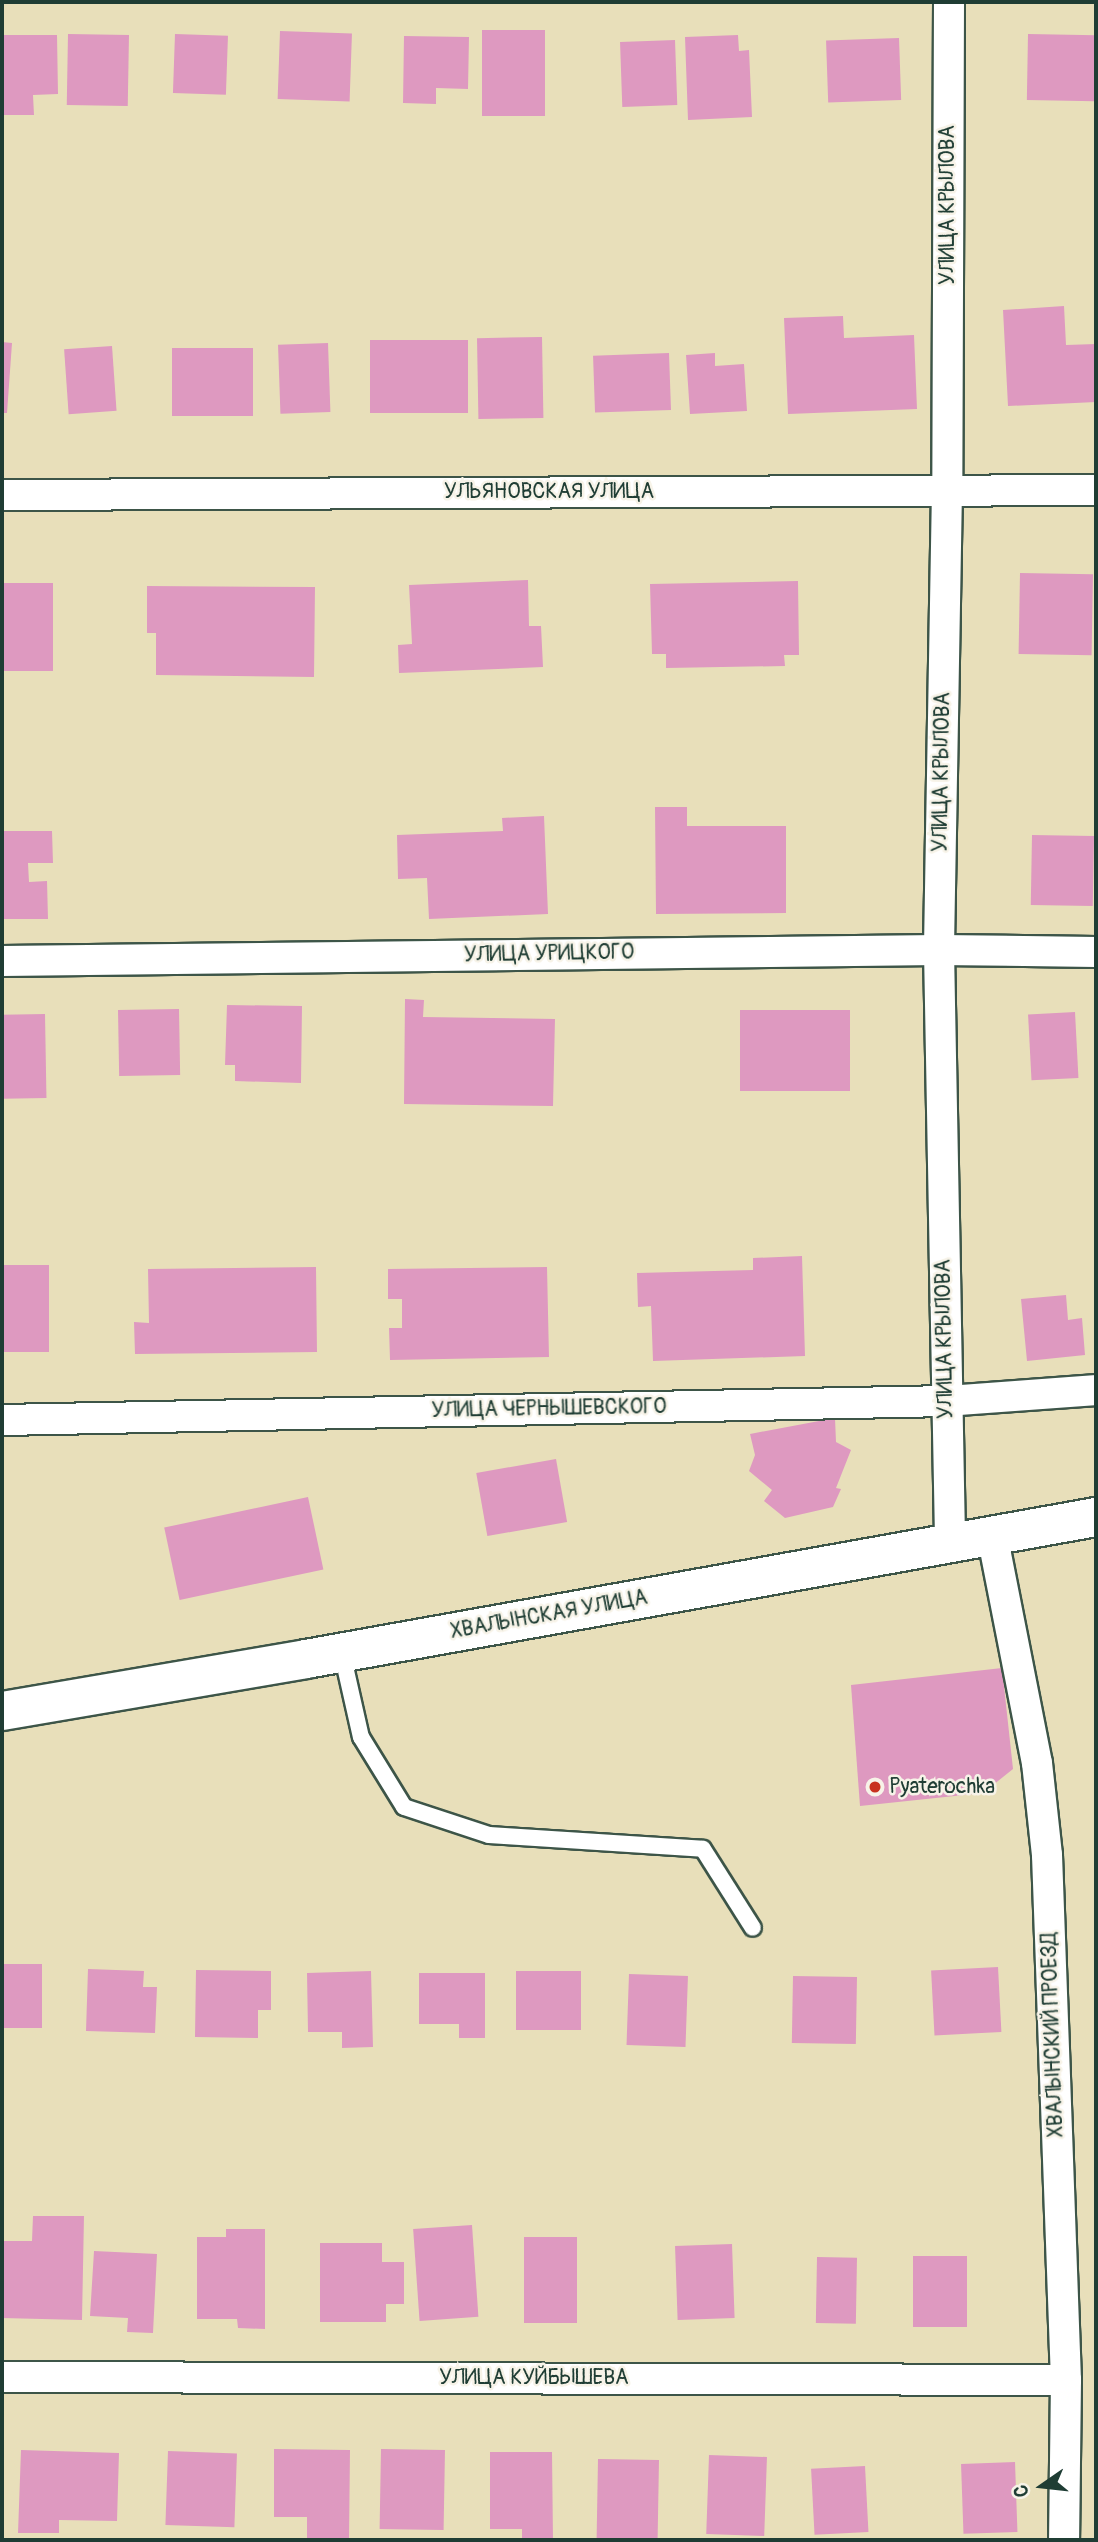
<!DOCTYPE html>
<html>
<head>
<meta charset="utf-8">
<style>
	body { margin:0 }
	#map { position:relative; width:1098px; height:2542px; overflow:hidden; background:#e8dfba; font-family:Pangolin,sans-serif }
	div>[style] { position:absolute }
	[style*='--x'] { left:calc(var(--x)*1px); top:calc(var(--y)*1px); width:calc(var(--w)*1px); rotate:calc(var(--a)*1deg) }
	.building>* { inset:0; background:#de99c0; transform-origin:0 0 }
	.roads { filter:drop-shadow(2px 0 #3d5548) drop-shadow(-2px 0 #3d5548) drop-shadow(0 2px #3d5548) drop-shadow(0 -2px #3d5548) }
	.lane>* { height:16px; margin:-8px; padding:0 8px; transform-origin:8px; border-radius:8px; background:#fff }
	.street>* { height:30px; margin:-15px; padding:0 15px; transform-origin:15px; border-radius:15px; background:#fff }
	.secondary>* { height:38px; margin:-19px; padding:0 19px; transform-origin:19px; border-radius:19px; background:#fff }
	.dots>* { width:19px; height:19px; translate:-50% -50%; box-sizing:border-box; border:4px solid #f7f3e8; border-radius:50% }
	span { translate:-50% -50%; white-space:nowrap; text-align:center; line-height:1.15; -webkit-text-stroke:5px #f7f3e8; paint-order:stroke }
	.street-label { font-size:21px; color:#1f3d34 }
	.poi-label { font-size:21px; color:#1f3d34 }
	.left { translate:0 -50%; text-align:left }
	.frame { position:absolute; inset:0; border:4px solid #1f3d34; pointer-events:none }
	.north { position:absolute; left:1007px; top:2451px; width:70px; height:70px; -webkit-text-stroke:5px #f7f3e8; paint-order:stroke; rotate:256deg; font-size:19px; font-weight:700; line-height:28px; text-align:center; color:#1f3d34 }
	.north::after { content:''; display:block; margin:auto; width:24px; height:32px; background:#1f3d34; clip-path:polygon(50% 0,100% 100%,50% 72%,0 100%) }
</style>
</head>
<body>
<div id="map">
	<div class="building">
		<div style="left:482px;top:30px;width:63px;height:86px"></div>
		<div style="left:280px;top:31px;width:72px;height:68px;rotate:2deg"></div>
		<div style="left:68px;top:34px;width:61px;height:71px;rotate:1deg"></div>
		<div style="left:175px;top:34px;width:53px;height:59px;rotate:2deg"></div>
		<div style="left:1028px;top:34px;width:68px;height:66px;rotate:1deg"></div>
		<div style="clip-path:polygon(2px 35px,57px 35px,58px 94px,33px 95px,34px 115px,2px 115px)"></div>
		<div style="clip-path:polygon(738px 35px,739px 51px,749px 50px,752px 117px,688px 120px,685px 37px)"></div>
		<div style="clip-path:polygon(404px 36px,469px 37px,468px 89px,436px 88px,436px 104px,403px 103px)"></div>
		<div style="left:899px;top:38px;width:62px;height:73px;rotate:88deg"></div>
		<div style="left:675px;top:40px;width:65px;height:55px;rotate:88deg"></div>
		<div style="clip-path:polygon(1064px 306px,1066px 345px,1096px 344px,1096px 402px,1008px 406px,1003px 310px)"></div>
		<div style="clip-path:polygon(843px 316px,844px 338px,914px 335px,917px 409px,788px 414px,784px 318px)"></div>
		<div style="left:542px;top:337px;width:81px;height:65px;rotate:89deg"></div>
		<div style="left:468px;top:340px;width:73px;height:98px;rotate:90deg"></div>
		<div style="clip-path:polygon(2px 342px,12px 343px,7px 413px,2px 413px)"></div>
		<div style="left:328px;top:343px;width:69px;height:50px;rotate:88deg"></div>
		<div style="left:112px;top:346px;width:65px;height:48px;rotate:86deg"></div>
		<div style="left:253px;top:348px;width:68px;height:81px;rotate:90deg"></div>
		<div style="left:669px;top:353px;width:57px;height:76px;rotate:88deg"></div>
		<div style="clip-path:polygon(715px 353px,715px 366px,744px 364px,747px 411px,690px 414px,686px 355px)"></div>
		<div style="left:1020px;top:573px;width:73px;height:81px;rotate:1deg"></div>
		<div style="clip-path:polygon(528px 580px,529px 626px,541px 626px,543px 667px,399px 673px,398px 645px,412px 644px,409px 585px)"></div>
		<div style="clip-path:polygon(798px 581px,799px 655px,784px 655px,785px 666px,666px 668px,666px 654px,652px 654px,650px 584px)"></div>
		<div style="left:2px;top:583px;width:51px;height:88px"></div>
		<div style="clip-path:polygon(147px 586px,315px 587px,314px 677px,156px 675px,156px 633px,147px 633px)"></div>
		<div style="clip-path:polygon(655px 807px,687px 807px,687px 826px,786px 826px,786px 913px,656px 914px)"></div>
		<div style="clip-path:polygon(544px 816px,548px 914px,429px 919px,427px 878px,398px 879px,397px 835px,503px 831px,502px 818px)"></div>
		<div style="clip-path:polygon(2px 831px,52px 831px,53px 863px,28px 863px,29px 882px,47px 881px,48px 919px,2px 919px)"></div>
		<div style="left:1032px;top:835px;width:62px;height:70px;rotate:1deg"></div>
		<div style="clip-path:polygon(405px 999px,424px 1000px,423px 1017px,555px 1019px,553px 1106px,404px 1104px)"></div>
		<div style="clip-path:polygon(227px 1005px,302px 1006px,301px 1083px,235px 1081px,235px 1065px,225px 1065px)"></div>
		<div style="left:179px;top:1009px;width:66px;height:61px;rotate:89deg"></div>
		<div style="left:740px;top:1010px;width:110px;height:81px"></div>
		<div style="left:1075px;top:1012px;width:66px;height:47px;rotate:87deg"></div>
		<div style="left:45px;top:1014px;width:84px;height:43px;rotate:89deg"></div>
		<div style="clip-path:polygon(802px 1256px,805px 1356px,653px 1361px,651px 1306px,638px 1307px,637px 1273px,753px 1270px,753px 1258px)"></div>
		<div style="left:2px;top:1265px;width:47px;height:87px"></div>
		<div style="clip-path:polygon(316px 1267px,317px 1352px,135px 1354px,134px 1322px,149px 1323px,148px 1269px)"></div>
		<div style="clip-path:polygon(547px 1267px,549px 1357px,390px 1360px,389px 1328px,402px 1328px,402px 1299px,388px 1299px,388px 1269px)"></div>
		<div style="clip-path:polygon(1066px 1295px,1068px 1320px,1082px 1318px,1085px 1355px,1027px 1361px,1021px 1299px)"></div>
		<div style="clip-path:polygon(835px 1418px,836px 1442px,851px 1450px,836px 1488px,841px 1489px,833px 1507px,785px 1518px,764px 1501px,772px 1490px,749px 1471px,755px 1455px,750px 1434px)"></div>
		<div style="left:556px;top:1459px;width:64px;height:81px;rotate:80deg"></div>
		<div style="left:308px;top:1497px;width:74px;height:147px;rotate:78deg"></div>
		<div style="clip-path:polygon(1002px 1668px,1013px 1769px,983px 1793px,860px 1806px,851px 1685px)"></div>
		<div style="left:2px;top:1964px;width:40px;height:64px"></div>
		<div style="left:998px;top:1967px;width:65px;height:67px;rotate:87deg"></div>
		<div style="clip-path:polygon(88px 1969px,144px 1971px,143px 1987px,157px 1987px,155px 2033px,86px 2031px)"></div>
		<div style="clip-path:polygon(196px 1970px,271px 1971px,271px 2010px,258px 2010px,258px 2038px,195px 2037px)"></div>
		<div style="clip-path:polygon(371px 1971px,373px 2047px,342px 2048px,342px 2032px,308px 2032px,307px 1973px)"></div>
		<div style="left:516px;top:1971px;width:65px;height:59px"></div>
		<div style="clip-path:polygon(419px 1973px,485px 1973px,485px 2038px,459px 2038px,459px 2024px,419px 2024px)"></div>
		<div style="left:629px;top:1974px;width:59px;height:71px;rotate:2deg"></div>
		<div style="left:793px;top:1976px;width:64px;height:67px;rotate:1deg"></div>
		<div style="clip-path:polygon(33px 2216px,84px 2216px,82px 2320px,2px 2318px,2px 2241px,32px 2241px)"></div>
		<div style="left:472px;top:2225px;width:92px;height:59px;rotate:86deg"></div>
		<div style="clip-path:polygon(226px 2229px,265px 2229px,265px 2329px,238px 2328px,237px 2319px,197px 2319px,197px 2237px,226px 2237px)"></div>
		<div style="left:524px;top:2237px;width:53px;height:86px"></div>
		<div style="clip-path:polygon(320px 2243px,382px 2243px,382px 2262px,404px 2262px,404px 2304px,386px 2304px,386px 2322px,320px 2322px)"></div>
		<div style="left:732px;top:2244px;width:74px;height:57px;rotate:88deg"></div>
		<div style="clip-path:polygon(94px 2251px,157px 2254px,153px 2333px,127px 2332px,128px 2318px,90px 2316px)"></div>
		<div style="left:913px;top:2256px;width:54px;height:71px"></div>
		<div style="left:817px;top:2257px;width:40px;height:66px;rotate:1deg"></div>
		<div style="clip-path:polygon(274px 2449px,350px 2450px,349px 2540px,307px 2539px,307px 2517px,274px 2517px)"></div>
		<div style="left:381px;top:2449px;width:64px;height:80px;rotate:1deg"></div>
		<div style="clip-path:polygon(21px 2450px,119px 2453px,117px 2521px,59px 2520px,59px 2533px,18px 2533px)"></div>
		<div style="left:168px;top:2451px;width:69px;height:74px;rotate:2deg"></div>
		<div style="clip-path:polygon(490px 2452px,552px 2452px,553px 2540px,522px 2540px,522px 2529px,490px 2529px)"></div>
		<div style="left:709px;top:2455px;width:58px;height:79px;rotate:2deg"></div>
		<div style="left:598px;top:2459px;width:61px;height:81px;rotate:1deg"></div>
		<div style="left:1015px;top:2462px;width:70px;height:54px;rotate:88deg"></div>
		<div style="left:865px;top:2466px;width:66px;height:54px;rotate:87deg"></div>
	</div>
	<div class="roads">
		<div class="lane">
			<div style="--x:342;--y:1653;--w:86;--a:77.3"></div>
			<div style="--x:361;--y:1737;--w:82;--a:58.4"></div>
			<div style="--x:404;--y:1807;--w:89;--a:18.2"></div>
			<div style="--x:489;--y:1835;--w:214;--a:3.7"></div>
			<div style="--x:703;--y:1849;--w:93;--a:57.7"></div>
		</div>
		<div class="street">
			<div style="--x:949;--y:2;--w:487;--a:90.2"></div>
			<div style="--x:947;--y:489;--w:461;--a:91"></div>
			<div style="--x:939;--y:950;--w:591;--a:88.93"></div>
			<div style="--x:2;--y:495;--w:1094;--a:-0.26"></div>
			<div style="--x:2;--y:961;--w:937;--a:-0.67"></div>
			<div style="--x:939;--y:950;--w:157;--a:0.7"></div>
			<div style="--x:2;--y:1420;--w:944;--a:-1.15"></div>
			<div style="--x:946;--y:1401;--w:150;--a:-4.2"></div>
			<div style="--x:992;--y:1534;--w:233;--a:78.9"></div>
			<div style="--x:1037;--y:1763;--w:93;--a:83.8"></div>
			<div style="--x:1047;--y:1855;--w:525;--a:87.93"></div>
			<div style="--x:1066;--y:2380;--w:160;--a:90.7"></div>
			<div style="--x:2;--y:2377;--w:1064;--a:0.16"></div>
		</div>
		<div class="secondary">
			<div style="--x:2;--y:1711;--w:308;--a:-9.7"></div>
			<div style="--x:306;--y:1659;--w:803;--a:-10.19"></div>
		</div>
	</div>
	<div class="dots">
		<div style="left:875px;top:1787px;background:#c8321e"></div>
	</div>
	<div class="street-label">
		<span style="left:948px;top:205px;rotate:-90deg">УЛИЦА КРЫЛОВА</span>
		<span style="left:549px;top:492px">УЛЬЯНОВСКАЯ УЛИЦА</span>
		<span style="left:942px;top:772px;rotate:-89deg">УЛИЦА КРЫЛОВА</span>
		<span style="left:549px;top:954px;rotate:-1deg">УЛИЦА УРИЦКОГО</span>
		<span style="left:945px;top:1339px;rotate:-91deg">УЛИЦА КРЫЛОВА</span>
		<span style="left:549px;top:1409px;rotate:-1deg">УЛИЦА ЧЕРНЫШЕВСКОГО</span>
		<span style="left:549px;top:1615px;rotate:-10deg">ХВАЛЫНСКАЯ УЛИЦА</span>
		<span style="left:1053px;top:2035px;rotate:-92deg">ХВАЛЫНСКИЙ ПРОЕЗД</span>
		<span style="left:534px;top:2378px">УЛИЦА КУЙБЫШЕВА</span>
	</div>
	<div class="poi-label">
		<span class="left" style="left:889px;top:1787px">Pyaterochka</span>
	</div>
	<div class="frame"></div>
	<div class="north">С</div>
</div>
</body>
</html>
